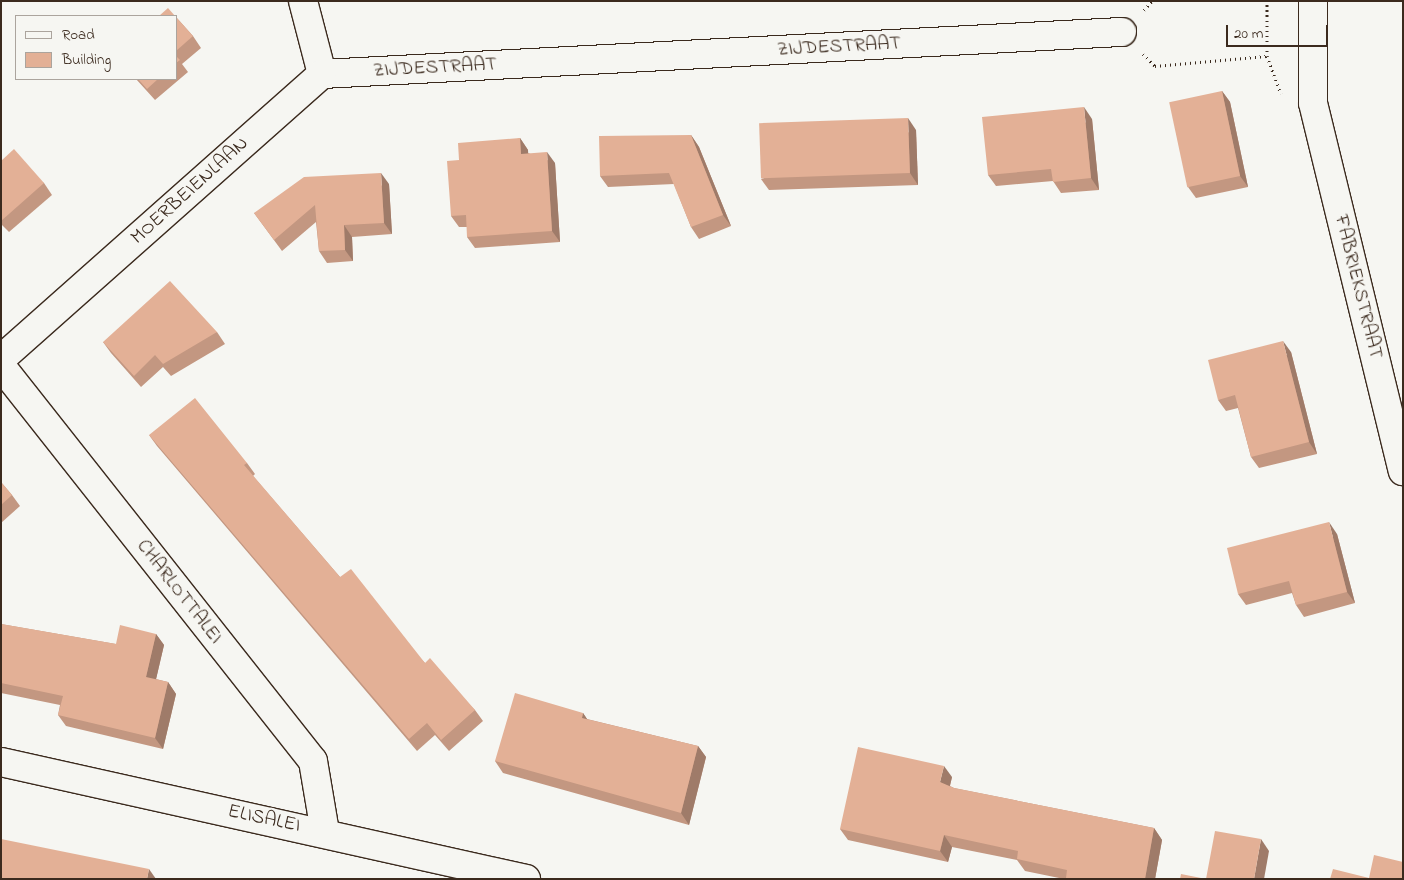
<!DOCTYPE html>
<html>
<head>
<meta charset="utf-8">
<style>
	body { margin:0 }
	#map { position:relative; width:1404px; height:880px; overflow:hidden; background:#f6f6f2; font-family:"Indie Flower",sans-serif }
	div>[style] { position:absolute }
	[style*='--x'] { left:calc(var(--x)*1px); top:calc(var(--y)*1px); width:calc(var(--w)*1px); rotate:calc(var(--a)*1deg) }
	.path>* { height:3px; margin-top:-1.5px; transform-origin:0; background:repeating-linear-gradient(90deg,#3b2a1e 0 1px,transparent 0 5px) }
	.roads { filter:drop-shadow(1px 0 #3b2a1e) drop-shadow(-1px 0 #3b2a1e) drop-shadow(0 1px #3b2a1e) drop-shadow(0 -1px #3b2a1e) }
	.minor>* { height:28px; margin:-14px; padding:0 14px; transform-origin:14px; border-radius:14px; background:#f6f6f2 }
	.wall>* { inset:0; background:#c39781 }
	.shaded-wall>* { inset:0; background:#9f7b69 }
	.building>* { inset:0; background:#e3b096; transform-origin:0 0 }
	span { translate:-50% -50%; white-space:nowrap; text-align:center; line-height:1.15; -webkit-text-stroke:4px #f6f6f2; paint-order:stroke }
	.street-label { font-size:20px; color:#3b2a1e }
	.frame { position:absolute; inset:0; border:2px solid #3b2a1e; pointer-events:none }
	.legend { position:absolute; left:15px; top:15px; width:162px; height:65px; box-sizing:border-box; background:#f6f6f2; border:1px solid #aba49d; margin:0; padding:6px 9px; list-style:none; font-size:15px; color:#3b2a1e }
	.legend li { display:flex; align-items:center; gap:10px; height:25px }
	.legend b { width:25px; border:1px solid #aba49d }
	.scale { position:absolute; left:1226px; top:25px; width:102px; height:22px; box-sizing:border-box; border:2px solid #3b2a1e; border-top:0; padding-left:6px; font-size:15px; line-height:18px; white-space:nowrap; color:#3b2a1e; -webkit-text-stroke:4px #f6f6f2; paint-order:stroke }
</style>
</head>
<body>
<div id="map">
	<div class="path">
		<div style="--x:1144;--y:10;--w:12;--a:-48"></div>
		<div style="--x:1143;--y:54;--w:17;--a:45"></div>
		<div style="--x:1155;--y:66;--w:112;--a:-5.1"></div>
		<div style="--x:1267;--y:56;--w:40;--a:69.8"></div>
		<div style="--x:1267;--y:56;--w:55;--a:-90"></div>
	</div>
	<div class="roads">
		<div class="minor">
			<div style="--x:303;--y:1;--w:75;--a:75.4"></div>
			<div style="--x:1313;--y:1;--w:102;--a:90"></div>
			<div style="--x:1313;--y:103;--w:379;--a:76.3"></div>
			<div style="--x:322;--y:74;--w:801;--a:-3.01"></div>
			<div style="--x:1;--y:359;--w:429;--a:-41.6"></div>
			<div style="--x:1;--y:366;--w:503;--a:51.7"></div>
			<div style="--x:313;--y:761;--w:72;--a:80.4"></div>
			<div style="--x:1;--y:762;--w:538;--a:12.56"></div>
		</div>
	</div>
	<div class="wall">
		<div style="clip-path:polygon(176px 17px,193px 36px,201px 48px,182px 64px,188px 72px,155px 100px,136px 79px,176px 79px)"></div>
		<div style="clip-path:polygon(1222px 91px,1230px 102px,1248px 187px,1196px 198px,1188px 187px)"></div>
		<div style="clip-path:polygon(1092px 119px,1099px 190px,1061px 193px,1053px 181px,996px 186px,988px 175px)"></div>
		<div style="clip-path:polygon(916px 130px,918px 185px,769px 190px,761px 179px)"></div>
		<div style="clip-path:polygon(691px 135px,699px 147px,731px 226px,699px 239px,691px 227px,674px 184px,608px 187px,600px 176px)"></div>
		<div style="clip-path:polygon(520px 138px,528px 150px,528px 153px,555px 163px,560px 242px,475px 248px,467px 237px,467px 227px,459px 227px,451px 216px,459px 160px)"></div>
		<div style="clip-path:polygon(1px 161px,44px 183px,52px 195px,9px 232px,1px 224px)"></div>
		<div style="clip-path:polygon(389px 184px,392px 234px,352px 237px,353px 261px,327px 263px,319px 251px,316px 222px,282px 251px,254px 213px)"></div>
		<div style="clip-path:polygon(217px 332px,225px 344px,171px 376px,163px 367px,141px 387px,111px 353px,103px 342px)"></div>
		<div style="clip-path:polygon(1291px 352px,1317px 454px,1259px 468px,1251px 457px,1238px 408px,1226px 411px,1218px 400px)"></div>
		<div style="clip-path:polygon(149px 435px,247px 463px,255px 474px,253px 476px,340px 577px,425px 663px,475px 710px,483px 721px,449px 751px,435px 735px,417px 751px,157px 446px)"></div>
		<div style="clip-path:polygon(1px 482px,12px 495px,20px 506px,1px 523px)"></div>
		<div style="clip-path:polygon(1337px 534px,1355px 603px,1304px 617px,1296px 605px,1292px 593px,1246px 605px,1238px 594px)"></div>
		<div style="clip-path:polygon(1px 624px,116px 644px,156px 634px,164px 645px,156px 679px,168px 682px,176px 694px,163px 749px,66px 726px,58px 715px,60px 705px,1px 693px)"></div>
		<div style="clip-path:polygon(583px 713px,587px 719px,698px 746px,706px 757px,689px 825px,503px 773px,495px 761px)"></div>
		<div style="clip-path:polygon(952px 777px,950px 786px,954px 788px,1154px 828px,1162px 840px,1155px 879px,1064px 879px,1025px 871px,1017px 860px,952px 847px,948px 862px,848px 840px,840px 829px)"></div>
	</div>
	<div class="shaded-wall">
		<div style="clip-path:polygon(1222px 91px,1230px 102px,1248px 187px,1240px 176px)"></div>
		<div style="clip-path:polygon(1084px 107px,1092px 119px,1099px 190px,1091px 178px)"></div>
		<div style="clip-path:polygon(908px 118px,916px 130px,918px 185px,910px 173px)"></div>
		<div style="clip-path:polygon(691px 135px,699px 147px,731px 226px,723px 215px)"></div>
		<div style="clip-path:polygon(520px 138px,528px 150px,529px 165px,521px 154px)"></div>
		<div style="clip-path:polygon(547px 152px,555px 163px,560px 242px,552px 231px)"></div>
		<div style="clip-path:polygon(381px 173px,389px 184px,392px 234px,384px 223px)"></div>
		<div style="clip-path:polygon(344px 225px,352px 237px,353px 261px,345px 250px)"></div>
		<div style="clip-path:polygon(1283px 341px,1291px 352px,1317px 454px,1309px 442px)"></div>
		<div style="clip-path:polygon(1329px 522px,1337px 534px,1355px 603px,1347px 592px)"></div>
		<div style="clip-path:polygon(156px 634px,164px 645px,154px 688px,146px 677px)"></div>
		<div style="clip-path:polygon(168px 682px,176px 694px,163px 749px,155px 738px)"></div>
		<div style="clip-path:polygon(583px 713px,591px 725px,582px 718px)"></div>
		<div style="clip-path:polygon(698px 746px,706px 757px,689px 825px,681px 813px)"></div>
		<div style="clip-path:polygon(944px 766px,952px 777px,948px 793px,940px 782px)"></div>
		<div style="clip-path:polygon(1154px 828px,1162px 840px,1155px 879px,1145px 879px)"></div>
		<div style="clip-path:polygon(944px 835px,952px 847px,948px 862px,940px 851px)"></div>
		<div style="clip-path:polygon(1261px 839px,1269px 851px,1264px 879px,1254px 879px)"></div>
		<div style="clip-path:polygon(149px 869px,156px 879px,147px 879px)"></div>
	</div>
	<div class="building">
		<div style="clip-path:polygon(168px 8px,175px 16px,159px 16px)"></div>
		<div style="clip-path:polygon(176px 17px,193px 36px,176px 51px)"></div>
		<div style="clip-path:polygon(176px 56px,180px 60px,176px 63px)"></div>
		<div style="clip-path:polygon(138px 79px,158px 79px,147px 89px)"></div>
		<div style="left:1222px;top:91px;width:87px;height:54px;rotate:78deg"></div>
		<div style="clip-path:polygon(1084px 107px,1091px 178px,1053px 182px,1051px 169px,988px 175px,982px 117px)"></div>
		<div style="left:908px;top:118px;width:55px;height:149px;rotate:88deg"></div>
		<div style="clip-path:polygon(691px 135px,723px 215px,691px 227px,669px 173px,600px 176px,599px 136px)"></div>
		<div style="clip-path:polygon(520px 138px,521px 154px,547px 152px,552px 231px,467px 237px,466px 215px,451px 216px,447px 161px,459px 160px,458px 143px)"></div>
		<div style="clip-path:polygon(14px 149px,44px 183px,1px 221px,1px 161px)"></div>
		<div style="clip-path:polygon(381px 173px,384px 223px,344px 225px,345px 250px,319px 251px,315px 205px,274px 240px,254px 213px,304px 177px)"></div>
		<div style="clip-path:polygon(170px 281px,217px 332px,163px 364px,155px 355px,134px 376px,103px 342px)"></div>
		<div style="clip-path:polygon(1283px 341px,1309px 442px,1251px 457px,1235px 395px,1218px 400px,1208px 360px)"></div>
		<div style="clip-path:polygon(195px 398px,247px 463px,244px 465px,340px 577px,351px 569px,425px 663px,430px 658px,475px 710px,441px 740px,427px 723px,409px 739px,149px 435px)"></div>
		<div style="clip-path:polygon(1px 482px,12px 495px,1px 505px)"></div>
		<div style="clip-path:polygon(1329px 522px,1347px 592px,1296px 605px,1289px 581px,1238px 594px,1227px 548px)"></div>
		<div style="clip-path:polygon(1px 624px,116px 644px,120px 625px,156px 634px,146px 677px,168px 682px,155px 738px,58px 715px,63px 696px,1px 683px)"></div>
		<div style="clip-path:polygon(515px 693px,583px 713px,582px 718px,698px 746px,681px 813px,495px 761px)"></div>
		<div style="clip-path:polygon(858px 747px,944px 766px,940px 782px,954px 788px,1154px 828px,1145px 879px,1071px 879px,1066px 878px,1067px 870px,1017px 859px,1018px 851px,944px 835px,940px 851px,840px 829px)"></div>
		<div style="clip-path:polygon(1215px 831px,1261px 839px,1254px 879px,1180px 879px,1181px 874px,1206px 879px)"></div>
		<div style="clip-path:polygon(1px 839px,149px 869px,147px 879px,1px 879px)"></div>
		<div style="clip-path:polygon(1374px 855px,1403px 862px,1403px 879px,1330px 879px,1333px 869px,1369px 878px)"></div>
	</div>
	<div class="street-label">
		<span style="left:839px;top:47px;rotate:-3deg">ZIJDESTRAAT</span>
		<span style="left:435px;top:68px;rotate:-3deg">ZIJDESTRAAT</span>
		<span style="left:190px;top:191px;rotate:-42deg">MOERBEIENLAAN</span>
		<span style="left:1358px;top:287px;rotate:76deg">FABRIEKSTRAAT</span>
		<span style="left:179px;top:592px;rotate:52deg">CHARLOTTALEI</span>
		<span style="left:264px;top:819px;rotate:12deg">ELISALEI</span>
	</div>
	<div class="frame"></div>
	<ul class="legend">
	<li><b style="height:6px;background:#f6f6f2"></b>Road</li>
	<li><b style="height:14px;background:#e3b096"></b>Building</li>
	</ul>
	<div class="scale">20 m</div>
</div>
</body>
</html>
